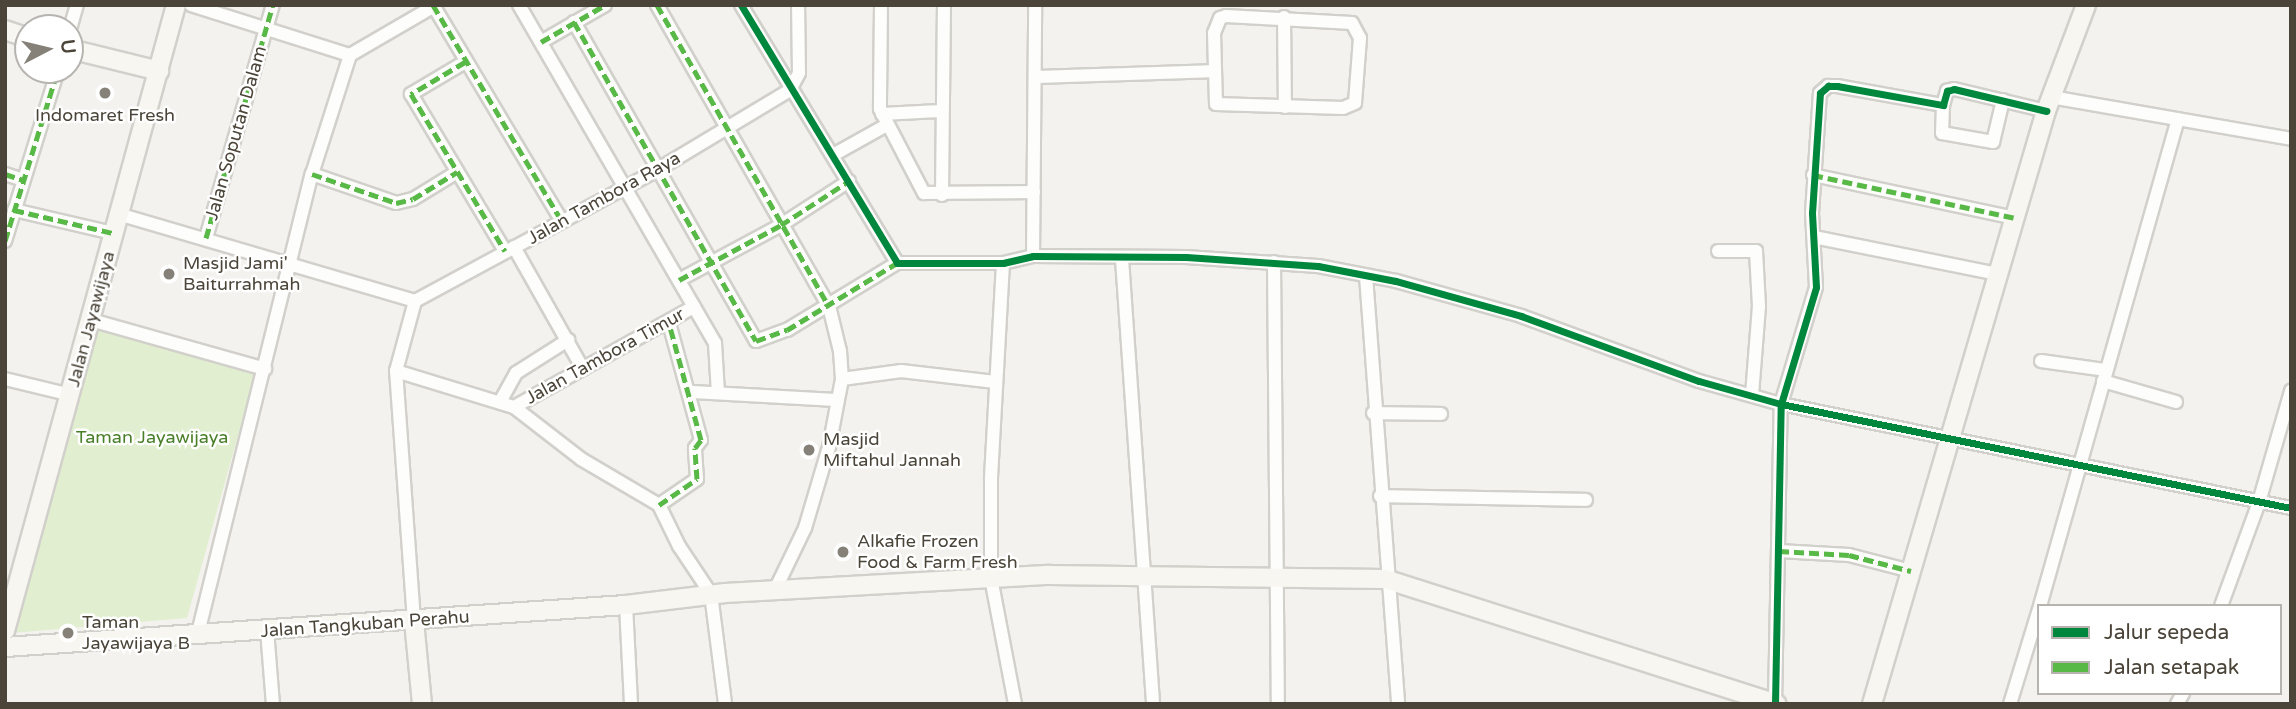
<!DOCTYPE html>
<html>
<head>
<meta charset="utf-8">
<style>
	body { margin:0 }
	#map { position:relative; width:2296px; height:709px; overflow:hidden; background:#f4f2ee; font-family:"Varela Round",sans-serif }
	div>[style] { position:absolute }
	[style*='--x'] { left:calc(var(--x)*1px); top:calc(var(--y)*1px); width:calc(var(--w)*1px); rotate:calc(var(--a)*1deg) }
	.green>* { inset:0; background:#e1eecf }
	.roads { filter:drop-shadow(2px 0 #d2d0cb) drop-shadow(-2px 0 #d2d0cb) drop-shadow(0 2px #d2d0cb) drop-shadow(0 -2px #d2d0cb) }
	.street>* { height:12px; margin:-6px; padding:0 6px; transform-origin:6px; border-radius:6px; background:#fdfdfc }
	.secondary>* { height:18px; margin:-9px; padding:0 9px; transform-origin:9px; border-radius:9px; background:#f7f6f1 }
	.quiet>* { height:5px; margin-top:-2.5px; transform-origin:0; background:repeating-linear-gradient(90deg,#58b947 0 10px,transparent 0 15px) }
	.cycleway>* { height:7px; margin:-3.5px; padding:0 3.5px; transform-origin:3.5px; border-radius:3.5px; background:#00873e }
	.dots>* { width:19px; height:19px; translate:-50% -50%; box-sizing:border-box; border:4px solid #fff; border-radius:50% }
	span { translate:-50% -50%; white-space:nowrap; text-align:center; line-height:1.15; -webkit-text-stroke:5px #fff; paint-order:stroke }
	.poi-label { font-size:18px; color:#4b4439 }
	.left { translate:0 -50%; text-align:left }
	.street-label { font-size:18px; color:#4b4439 }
	.park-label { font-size:18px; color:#4a7f2a }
	.frame { position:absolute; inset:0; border:7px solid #4b4439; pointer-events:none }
	.legend { position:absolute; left:2037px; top:604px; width:245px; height:91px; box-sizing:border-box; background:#fff; border:2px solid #b7b4b0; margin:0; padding:9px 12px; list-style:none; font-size:21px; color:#4b4439 }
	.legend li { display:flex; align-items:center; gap:14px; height:35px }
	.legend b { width:35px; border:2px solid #b7b4b0 }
	.north { position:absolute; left:14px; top:14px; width:70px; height:70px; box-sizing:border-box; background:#fff; border:2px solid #b7b4b0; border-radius:50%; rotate:83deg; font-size:19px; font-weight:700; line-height:28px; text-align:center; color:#4b4439 }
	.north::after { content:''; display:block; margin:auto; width:24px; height:32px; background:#868178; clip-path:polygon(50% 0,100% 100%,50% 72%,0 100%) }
</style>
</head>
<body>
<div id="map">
	<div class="green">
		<div style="clip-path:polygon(95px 328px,256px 371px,187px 618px,12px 633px)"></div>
	</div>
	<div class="roads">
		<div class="street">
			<div style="--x:191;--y:5;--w:167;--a:17.5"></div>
			<div style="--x:433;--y:5;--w:250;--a:59.2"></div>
			<div style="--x:519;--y:5;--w:391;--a:59.9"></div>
			<div style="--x:715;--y:343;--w:50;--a:86.6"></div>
			<div style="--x:657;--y:5;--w:347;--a:60.3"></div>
			<div style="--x:829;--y:306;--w:46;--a:76.3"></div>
			<div style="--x:840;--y:351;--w:28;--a:86"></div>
			<div style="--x:842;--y:379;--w:69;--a:100.8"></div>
			<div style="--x:829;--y:447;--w:84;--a:106.5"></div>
			<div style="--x:805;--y:528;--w:69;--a:115.8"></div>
			<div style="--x:741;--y:5;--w:301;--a:58.8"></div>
			<div style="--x:897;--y:263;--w:106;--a:0"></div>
			<div style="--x:1003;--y:263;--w:31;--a:-13"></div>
			<div style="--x:1033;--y:256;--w:153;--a:0.4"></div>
			<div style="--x:1186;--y:257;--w:132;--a:3.9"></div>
			<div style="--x:1318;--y:266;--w:79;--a:10.9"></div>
			<div style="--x:1396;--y:281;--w:130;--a:15.6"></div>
			<div style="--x:1521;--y:316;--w:189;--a:20.1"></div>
			<div style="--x:1699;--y:381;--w:85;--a:15.7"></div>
			<div style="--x:1781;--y:404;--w:520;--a:11.53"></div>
			<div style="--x:881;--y:5;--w:104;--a:90.6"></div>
			<div style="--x:880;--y:109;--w:95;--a:62.4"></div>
			<div style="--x:924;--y:193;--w:110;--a:-0.5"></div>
			<div style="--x:1226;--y:16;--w:126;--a:3.2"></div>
			<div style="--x:1352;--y:23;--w:17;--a:62"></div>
			<div style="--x:1360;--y:38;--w:65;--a:94.4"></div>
			<div style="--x:1355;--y:103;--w:13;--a:157"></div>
			<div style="--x:1343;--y:108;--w:127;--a:-178.2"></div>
			<div style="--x:1216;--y:104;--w:71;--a:-91.6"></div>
			<div style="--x:1214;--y:33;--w:16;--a:-68"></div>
			<div style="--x:1220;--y:18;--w:6;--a:-18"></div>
			<div style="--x:1284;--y:17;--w:90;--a:89.4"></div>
			<div style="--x:574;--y:22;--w:367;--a:60.3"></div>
			<div style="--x:756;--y:341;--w:33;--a:-20"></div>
			<div style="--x:787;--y:330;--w:129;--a:-31.3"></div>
			<div style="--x:70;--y:29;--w:25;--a:-74"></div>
			<div style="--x:541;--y:42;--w:74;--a:-30"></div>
			<div style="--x:350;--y:55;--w:99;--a:-30.2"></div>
			<div style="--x:465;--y:62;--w:63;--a:149.3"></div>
			<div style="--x:411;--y:94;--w:183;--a:59.1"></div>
			<div style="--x:1035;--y:77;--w:177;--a:-1.9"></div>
			<div style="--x:2051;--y:97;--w:244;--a:9.9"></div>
			<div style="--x:1943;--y:105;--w:28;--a:92"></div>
			<div style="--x:1942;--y:133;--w:52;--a:10"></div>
			<div style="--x:1993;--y:142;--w:43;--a:-76.6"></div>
			<div style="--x:882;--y:114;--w:60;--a:-2.9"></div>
			<div style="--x:833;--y:155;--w:62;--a:-29.1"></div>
			<div style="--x:5;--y:174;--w:19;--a:18"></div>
			<div style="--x:312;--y:174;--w:89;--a:19"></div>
			<div style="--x:396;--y:203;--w:17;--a:-13"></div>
			<div style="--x:413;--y:199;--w:52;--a:-31.5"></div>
			<div style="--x:1813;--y:175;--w:207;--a:12"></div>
			<div style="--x:942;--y:195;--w:190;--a:-89.4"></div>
			<div style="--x:14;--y:210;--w:102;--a:13.1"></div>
			<div style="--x:118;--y:214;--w:309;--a:16.3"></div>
			<div style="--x:1814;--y:237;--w:188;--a:11.4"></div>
			<div style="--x:206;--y:238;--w:242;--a:-74"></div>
			<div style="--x:5;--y:241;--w:179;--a:-72.8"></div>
			<div style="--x:514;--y:247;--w:140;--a:60.5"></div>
			<div style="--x:1718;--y:251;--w:38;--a:0"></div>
			<div style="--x:1756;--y:251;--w:55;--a:86.9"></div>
			<div style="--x:1759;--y:306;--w:89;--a:94.5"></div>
			<div style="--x:1033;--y:256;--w:251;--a:-89.5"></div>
			<div style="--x:1122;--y:259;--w:446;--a:86"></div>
			<div style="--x:1274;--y:262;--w:442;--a:89.5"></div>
			<div style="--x:1003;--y:263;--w:217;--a:93.2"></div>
			<div style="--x:991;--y:480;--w:98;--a:90"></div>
			<div style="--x:991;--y:578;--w:128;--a:79.2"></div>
			<div style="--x:1366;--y:276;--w:429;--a:85.7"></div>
			<div style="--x:679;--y:280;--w:116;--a:-28.3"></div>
			<div style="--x:781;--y:225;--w:81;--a:-32.9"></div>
			<div style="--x:415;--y:301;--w:275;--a:-28.4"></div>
			<div style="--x:657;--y:170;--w:155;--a:-31"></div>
			<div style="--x:790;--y:90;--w:19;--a:-62"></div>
			<div style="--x:799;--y:73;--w:68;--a:-90.8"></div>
			<div style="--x:91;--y:320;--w:181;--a:15.7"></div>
			<div style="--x:2041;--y:361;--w:66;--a:7.9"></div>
			<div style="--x:396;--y:371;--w:123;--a:17"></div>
			<div style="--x:514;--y:407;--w:206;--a:-29.1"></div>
			<div style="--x:5;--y:379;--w:68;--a:13.6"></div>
			<div style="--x:842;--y:379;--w:60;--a:-7.7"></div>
			<div style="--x:901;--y:371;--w:95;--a:6.7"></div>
			<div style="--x:2103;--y:381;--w:76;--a:16"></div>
			<div style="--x:693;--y:392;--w:143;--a:3.2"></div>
			<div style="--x:500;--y:402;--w:33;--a:-61"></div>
			<div style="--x:516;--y:373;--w:62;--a:-32.4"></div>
			<div style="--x:514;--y:407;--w:85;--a:37.8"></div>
			<div style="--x:581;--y:459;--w:91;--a:30.5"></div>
			<div style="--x:659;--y:505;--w:46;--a:64"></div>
			<div style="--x:679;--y:546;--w:58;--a:56.3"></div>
			<div style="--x:711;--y:594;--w:111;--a:82.7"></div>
			<div style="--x:1373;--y:413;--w:68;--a:0.8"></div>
			<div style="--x:1380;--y:496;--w:206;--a:1.1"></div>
			<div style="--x:659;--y:505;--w:46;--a:-34.4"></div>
			<div style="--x:697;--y:479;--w:31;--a:-94"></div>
			<div style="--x:695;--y:448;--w:10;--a:-53"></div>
			<div style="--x:701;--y:440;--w:121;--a:-105.3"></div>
			<div style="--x:1779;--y:551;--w:70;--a:3.3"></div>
			<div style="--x:1849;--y:555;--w:64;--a:14.5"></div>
			<div style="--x:626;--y:605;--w:99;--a:87.1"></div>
			<div style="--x:2040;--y:606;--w:506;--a:-74.18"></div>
			<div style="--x:2221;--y:606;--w:111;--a:-69.9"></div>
			<div style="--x:2259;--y:502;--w:116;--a:-73.9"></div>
			<div style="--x:414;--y:621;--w:251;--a:-94.1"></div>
			<div style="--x:396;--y:371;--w:73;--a:-74.8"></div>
			<div style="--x:267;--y:630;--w:74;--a:85.4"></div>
			<div style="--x:197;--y:637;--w:477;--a:-76.1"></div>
			<div style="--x:312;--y:174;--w:125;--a:-72.3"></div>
			<div style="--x:1775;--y:703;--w:299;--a:-88.9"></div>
			<div style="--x:1781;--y:404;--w:122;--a:-73.3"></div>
			<div style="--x:1816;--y:287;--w:74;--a:-93.1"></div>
			<div style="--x:1812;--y:213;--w:120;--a:-86.2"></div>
			<div style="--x:1820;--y:93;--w:11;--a:-41"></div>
			<div style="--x:1828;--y:86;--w:9;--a:0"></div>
			<div style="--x:1837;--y:86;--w:108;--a:10.2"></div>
			<div style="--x:1943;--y:105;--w:15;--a:-74"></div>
			<div style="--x:1947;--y:91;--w:7;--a:-16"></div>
			<div style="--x:1954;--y:89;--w:95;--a:13.4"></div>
			<div style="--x:2010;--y:704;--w:99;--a:-73"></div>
			<div style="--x:2177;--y:704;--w:13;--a:-61"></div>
		</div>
		<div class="secondary">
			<div style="--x:5;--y:30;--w:24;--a:19"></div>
			<div style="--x:70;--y:49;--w:92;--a:13.9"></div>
			<div style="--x:414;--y:621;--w:83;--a:84.5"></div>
			<div style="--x:5;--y:631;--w:649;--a:-74.72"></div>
			<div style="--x:5;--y:647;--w:622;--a:-3.87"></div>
			<div style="--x:626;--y:605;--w:100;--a:-6.9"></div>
			<div style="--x:725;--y:593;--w:325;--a:-3.2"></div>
			<div style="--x:1050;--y:575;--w:335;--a:0.7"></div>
			<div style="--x:1385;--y:579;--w:411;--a:17.7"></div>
			<div style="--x:1872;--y:704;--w:618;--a:-73.65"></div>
			<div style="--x:2046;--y:111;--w:113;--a:-69.3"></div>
		</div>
	</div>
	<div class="quiet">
		<div style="--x:433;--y:5;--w:250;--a:59.2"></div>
		<div style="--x:657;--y:5;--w:347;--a:60.3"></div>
		<div style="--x:574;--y:22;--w:367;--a:60.3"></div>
		<div style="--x:756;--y:341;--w:33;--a:-20"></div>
		<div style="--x:787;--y:330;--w:129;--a:-31.3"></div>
		<div style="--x:541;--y:42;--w:74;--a:-30"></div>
		<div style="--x:465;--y:62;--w:63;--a:149.3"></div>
		<div style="--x:411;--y:94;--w:183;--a:59.1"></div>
		<div style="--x:5;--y:174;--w:19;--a:18"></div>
		<div style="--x:312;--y:174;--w:89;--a:19"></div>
		<div style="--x:396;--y:203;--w:17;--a:-13"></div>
		<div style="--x:413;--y:199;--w:52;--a:-31.5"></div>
		<div style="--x:1813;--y:175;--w:207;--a:12"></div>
		<div style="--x:14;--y:210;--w:102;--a:13.1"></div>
		<div style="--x:206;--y:238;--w:242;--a:-74"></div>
		<div style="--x:5;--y:241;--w:179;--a:-72.8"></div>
		<div style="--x:679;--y:280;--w:116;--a:-28.3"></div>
		<div style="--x:781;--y:225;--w:81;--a:-32.9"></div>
		<div style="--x:659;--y:505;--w:46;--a:-34.4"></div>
		<div style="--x:697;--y:479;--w:31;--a:-94"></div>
		<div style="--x:695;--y:448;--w:10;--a:-53"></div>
		<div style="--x:701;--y:440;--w:121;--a:-105.3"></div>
		<div style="--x:1779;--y:551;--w:70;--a:3.3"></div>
		<div style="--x:1849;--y:555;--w:64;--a:14.5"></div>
	</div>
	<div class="cycleway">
		<div style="--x:741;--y:5;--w:301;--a:58.8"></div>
		<div style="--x:897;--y:263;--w:106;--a:0"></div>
		<div style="--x:1003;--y:263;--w:31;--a:-13"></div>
		<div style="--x:1033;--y:256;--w:153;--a:0.4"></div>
		<div style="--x:1186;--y:257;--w:132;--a:3.9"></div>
		<div style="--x:1318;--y:266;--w:79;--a:10.9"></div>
		<div style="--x:1396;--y:281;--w:130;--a:15.6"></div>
		<div style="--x:1521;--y:316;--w:189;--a:20.1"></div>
		<div style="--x:1699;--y:381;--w:85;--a:15.7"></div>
		<div style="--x:1781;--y:404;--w:520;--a:11.53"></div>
		<div style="--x:1775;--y:703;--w:299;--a:-88.9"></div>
		<div style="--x:1781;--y:404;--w:122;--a:-73.3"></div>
		<div style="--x:1816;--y:287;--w:74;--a:-93.1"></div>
		<div style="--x:1812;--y:213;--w:120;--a:-86.2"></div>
		<div style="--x:1820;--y:93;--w:11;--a:-41"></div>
		<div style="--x:1828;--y:86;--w:9;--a:0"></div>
		<div style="--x:1837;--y:86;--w:108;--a:10.2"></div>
		<div style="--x:1943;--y:105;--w:15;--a:-74"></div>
		<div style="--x:1947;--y:91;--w:7;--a:-16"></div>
		<div style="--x:1954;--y:89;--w:95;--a:13.4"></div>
	</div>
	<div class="dots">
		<div style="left:105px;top:93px;background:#868178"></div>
		<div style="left:169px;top:274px;background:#868178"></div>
		<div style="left:809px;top:450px;background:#868178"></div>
		<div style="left:843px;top:552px;background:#868178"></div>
		<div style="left:68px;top:633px;background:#868178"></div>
	</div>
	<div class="poi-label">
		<span style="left:105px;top:115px">Indomaret Fresh</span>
		<span class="left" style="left:183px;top:274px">Masjid Jami'<br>Baiturrahmah</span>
		<span class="left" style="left:823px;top:450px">Masjid<br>Miftahul Jannah</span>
		<span class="left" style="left:857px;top:552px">Alkafie Frozen<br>Food &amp; Farm Fresh</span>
		<span class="left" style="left:82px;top:633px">Taman<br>Jayawijaya B</span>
	</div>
	<div class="street-label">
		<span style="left:236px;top:133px;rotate:-74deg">Jalan Soputan Dalam</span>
		<span style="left:604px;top:198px;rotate:-29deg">Jalan Tambora Raya</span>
		<span style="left:91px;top:319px;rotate:-75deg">Jalan Jayawijaya</span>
		<span style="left:605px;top:356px;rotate:-29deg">Jalan Tambora Timur</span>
		<span style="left:365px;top:624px;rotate:-4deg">Jalan Tangkuban Perahu</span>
	</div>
	<div class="park-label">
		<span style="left:152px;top:437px">Taman Jayawijaya</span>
	</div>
	<div class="frame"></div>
	<ul class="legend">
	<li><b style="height:9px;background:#00873e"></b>Jalur sepeda</li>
	<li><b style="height:9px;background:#58b947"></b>Jalan setapak</li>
	</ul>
	<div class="north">U</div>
</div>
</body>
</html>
